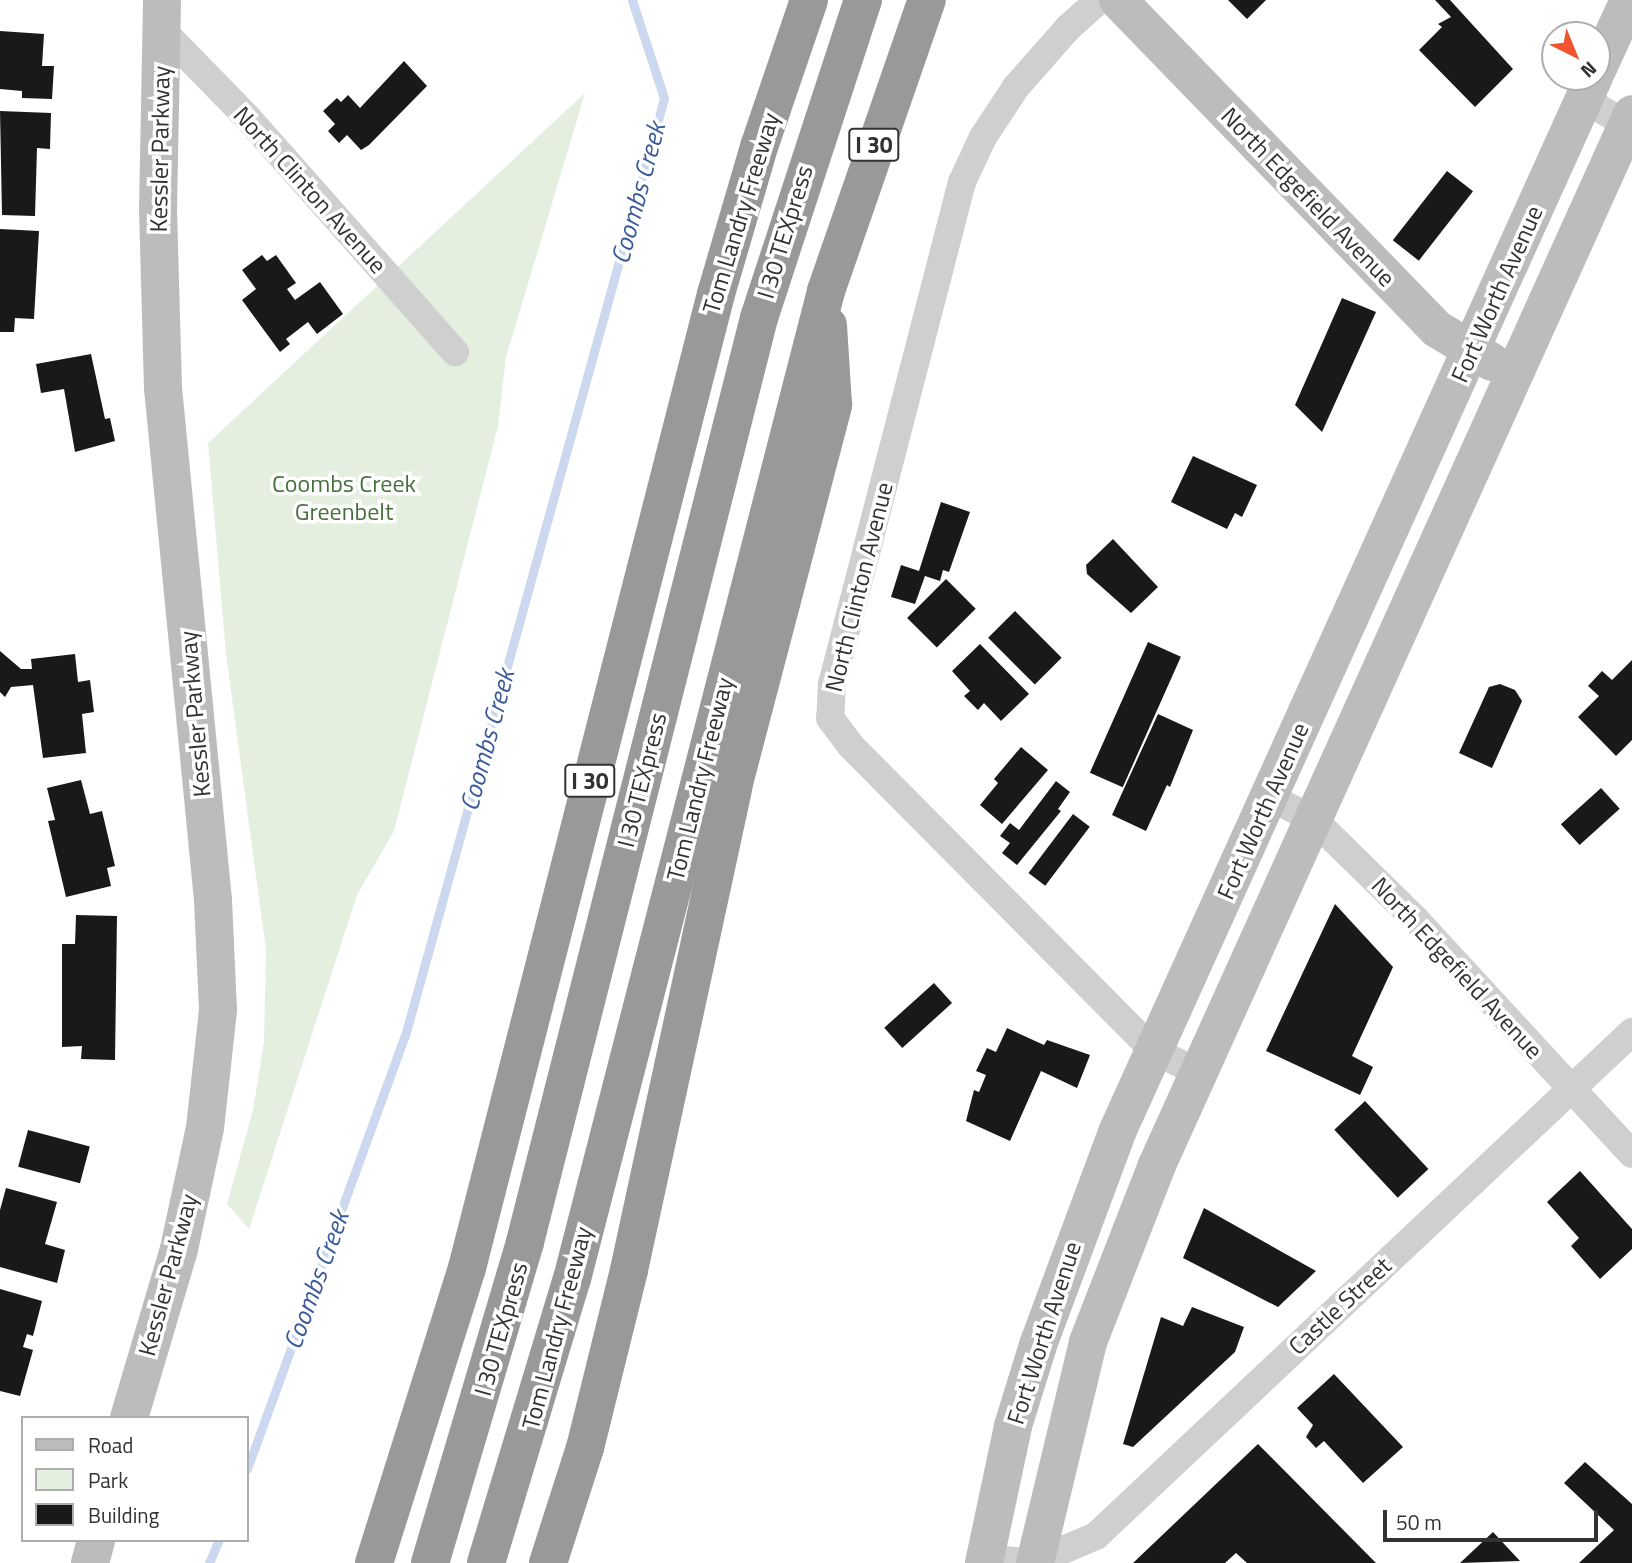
<!DOCTYPE html>
<html>
<head>
<meta charset="utf-8">
<style>
	body { margin:0 }
	#map { position:relative; width:1632px; height:1563px; overflow:hidden; background:#fff; font-family:"Titillium Web",sans-serif }
	div>[style] { position:absolute }
	[style*='--x'] { left:calc(var(--x)*1px); top:calc(var(--y)*1px); width:calc(var(--w)*1px); rotate:calc(var(--a)*1deg) }
	.green>* { inset:0; background:#e4efe0 }
	.stream>* { height:9px; margin:-4.5px; padding:0 4.5px; transform-origin:4.5px; border-radius:4.5px; background:#ccd8ef }
	.building>* { inset:0; background:#191919; transform-origin:0 0 }
	.street>* { height:28px; margin:-14px; padding:0 14px; transform-origin:14px; border-radius:14px; background:#cfcfcf }
	.secondary>* { height:38px; margin:-19px; padding:0 19px; transform-origin:19px; border-radius:19px; background:#bcbcbc }
	.highway>* { height:38px; margin:-19px; padding:0 19px; transform-origin:19px; border-radius:19px; background:#999 }
	span { translate:-50% -50%; white-space:nowrap; text-align:center; line-height:1.15; -webkit-text-stroke:7px #fff; paint-order:stroke }
	.shield-label span { padding:2px 5px; background:#fff; border:2px solid; border-radius:5px; -webkit-text-stroke-width:0 }
	.shield-label { font-size:23px; color:#323232; font-weight:700 }
	.street-label { font-size:24px; color:#323232 }
	.park-label { font-size:24px; color:#46713c }
	.water-label { font-size:26px; color:#3a5b9a; font-style:italic }
	.legend { position:absolute; left:21px; top:1416px; width:228px; height:126px; box-sizing:border-box; background:#fff; border:2px solid #adadad; margin:0; padding:9px 12px; list-style:none; font-size:21px; color:#323232 }
	.legend li { display:flex; align-items:center; gap:14px; height:35px }
	.legend b { width:35px; border:2px solid #adadad }
	.north { position:absolute; left:1541px; top:21px; width:70px; height:70px; box-sizing:border-box; background:#fff; border:2px solid #adadad; border-radius:50%; rotate:137deg; font-size:19px; font-weight:700; line-height:28px; text-align:center; color:#323232 }
	.north::after { content:''; display:block; margin:auto; width:24px; height:32px; background:#ef542e; clip-path:polygon(50% 0,100% 100%,50% 72%,0 100%) }
	.scale { position:absolute; left:1383px; top:1510px; width:215px; height:32px; box-sizing:border-box; border:4px solid #323232; border-top:0; padding-left:9px; font-size:21px; line-height:24px; white-space:nowrap; color:#323232; -webkit-text-stroke:5px #fff; paint-order:stroke }
</style>
</head>
<body>
<div id="map">
	<div class="green">
		<div style="clip-path:polygon(585px 93px,506px 357px,498px 426px,394px 831px,357px 895px,249px 1229px,227px 1204px,253px 1110px,264px 1042px,266px 950px,226px 654px,208px 443px)"></div>
	</div>
	<div class="stream">
		<div style="--x:247;--y:1469;--w:461;--a:-70"></div>
		<div style="--x:405;--y:1036;--w:973;--a:-74.56"></div>
		<div style="--x:664;--y:98;--w:103;--a:-108.1"></div>
		<div style="--x:209;--y:1563;--w:25;--a:-67"></div>
	</div>
	<div class="building">
		<div style="clip-path:polygon(1228px 0,1266px 0,1247px 19px)"></div>
		<div style="clip-path:polygon(1435px 0,1450px 0,1513px 69px,1475px 107px,1419px 50px,1442px 27px,1438px 24px,1451px 17px)"></div>
		<div style="clip-path:polygon(0 31px,44px 34px,42px 66px,54px 66px,52px 99px,22px 98px,22px 91px,0 89px)"></div>
		<div style="clip-path:polygon(404px 61px,427px 86px,369px 145px,361px 150px,347px 135px,339px 143px,328px 131px,335px 124px,323px 111px,337px 98px,341px 102px,348px 95px,360px 108px)"></div>
		<div style="clip-path:polygon(0 111px,51px 113px,50px 149px,37px 148px,35px 216px,2px 215px)"></div>
		<div style="left:1447px;top:171px;width:33px;height:88px;rotate:38deg"></div>
		<div style="clip-path:polygon(0 229px,39px 231px,34px 319px,15px 318px,14px 332px,0 332px)"></div>
		<div style="clip-path:polygon(262px 255px,267px 261px,276px 255px,296px 283px,287px 289px,295px 300px,320px 282px,343px 314px,317px 334px,308px 322px,286px 339px,290px 344px,280px 352px,242px 300px,256px 289px,242px 270px)"></div>
		<div style="clip-path:polygon(1342px 298px,1376px 312px,1322px 432px,1295px 405px)"></div>
		<div style="clip-path:polygon(91px 354px,105px 419px,110px 418px,115px 441px,75px 452px,64px 389px,41px 393px,36px 364px)"></div>
		<div style="clip-path:polygon(1193px 456px,1257px 485px,1242px 517px,1235px 513px,1227px 529px,1171px 502px)"></div>
		<div style="clip-path:polygon(941px 502px,970px 512px,949px 572px,943px 570px,940px 581px,925px 576px,915px 604px,891px 597px,901px 565px,919px 571px)"></div>
		<div style="clip-path:polygon(1113px 539px,1158px 587px,1131px 613px,1087px 574px,1086px 565px)"></div>
		<div style="left:946px;top:579px;width:42px;height:55px;rotate:45deg"></div>
		<div style="left:1015px;top:611px;width:66px;height:38px;rotate:45deg"></div>
		<div style="left:1148px;top:642px;width:36px;height:143px;rotate:24deg"></div>
		<div style="clip-path:polygon(980px 644px,1029px 694px,1001px 721px,984px 703px,978px 710px,964px 696px,970px 691px,952px 671px)"></div>
		<div style="clip-path:polygon(0 651px,21px 669px,32px 669px,31px 659px,75px 654px,78px 682px,90px 680px,94px 712px,82px 714px,86px 753px,43px 758px,33px 685px,11px 687px,5px 697px,0 692px)"></div>
		<div style="clip-path:polygon(1632px 660px,1632px 740px,1616px 756px,1578px 717px,1599px 696px,1588px 686px,1602px 671px,1612px 680px)"></div>
		<div style="clip-path:polygon(1500px 684px,1515px 690px,1522px 701px,1492px 768px,1459px 753px,1489px 687px)"></div>
		<div style="clip-path:polygon(1158px 714px,1193px 730px,1170px 787px,1167px 785px,1146px 831px,1112px 815px)"></div>
		<div style="clip-path:polygon(1021px 747px,1048px 770px,1002px 824px,980px 805px,998px 783px,994px 779px)"></div>
		<div style="clip-path:polygon(81px 780px,90px 814px,102px 811px,115px 866px,107px 868px,111px 886px,66px 897px,48px 821px,55px 820px,47px 788px)"></div>
		<div style="clip-path:polygon(1056px 781px,1070px 792px,1058px 809px,1061px 811px,1017px 865px,1002px 853px,1010px 843px,1000px 836px,1010px 823px,1019px 830px)"></div>
		<div style="left:1601px;top:788px;width:28px;height:54px;rotate:48deg"></div>
		<div style="left:1073px;top:814px;width:21px;height:74px;rotate:37deg"></div>
		<div style="clip-path:polygon(1335px 904px,1393px 967px,1352px 1056px,1373px 1067px,1360px 1095px,1266px 1051px)"></div>
		<div style="clip-path:polygon(76px 915px,117px 916px,115px 1060px,81px 1059px,82px 1046px,62px 1047px,62px 944px,75px 944px)"></div>
		<div style="left:934px;top:983px;width:27px;height:67px;rotate:48deg"></div>
		<div style="clip-path:polygon(1007px 1028px,1044px 1045px,1047px 1040px,1090px 1055px,1077px 1088px,1041px 1071px,1010px 1141px,966px 1121px,974px 1090px,979px 1092px,986px 1075px,976px 1071px,987px 1048px,996px 1052px)"></div>
		<div style="left:1365px;top:1101px;width:93px;height:42px;rotate:47deg"></div>
		<div style="left:28px;top:1130px;width:64px;height:38px;rotate:15deg"></div>
		<div style="clip-path:polygon(1580px 1171px,1632px 1229px,1632px 1249px,1600px 1279px,1571px 1246px,1579px 1238px,1547px 1202px)"></div>
		<div style="clip-path:polygon(6px 1188px,57px 1202px,45px 1244px,65px 1250px,57px 1283px,0 1267px,0 1210px)"></div>
		<div style="clip-path:polygon(1204px 1208px,1316px 1271px,1278px 1307px,1183px 1258px)"></div>
		<div style="clip-path:polygon(0 1289px,42px 1301px,33px 1336px,27px 1334px,23px 1347px,33px 1350px,20px 1396px,0 1391px)"></div>
		<div style="clip-path:polygon(1192px 1307px,1244px 1327px,1235px 1352px,1133px 1447px,1123px 1444px,1161px 1317px,1183px 1326px)"></div>
		<div style="clip-path:polygon(1334px 1374px,1403px 1447px,1363px 1483px,1324px 1441px,1316px 1448px,1306px 1437px,1313px 1425px,1297px 1408px)"></div>
		<div style="clip-path:polygon(1258px 1444px,1376px 1563px,1247px 1563px,1236px 1553px,1225px 1563px,1133px 1563px)"></div>
		<div style="clip-path:polygon(1585px 1462px,1632px 1504px,1632px 1563px,1579px 1563px,1614px 1530px,1564px 1483px)"></div>
		<div style="clip-path:polygon(1493px 1532px,1520px 1561px,1460px 1563px)"></div>
	</div>
	<div class="street">
		<div style="--x:1099;--y:0;--w:42;--a:137.9"></div>
		<div style="--x:1068;--y:28;--w:79;--a:131.4"></div>
		<div style="--x:1016;--y:87;--w:60;--a:123.4"></div>
		<div style="--x:983;--y:137;--w:50;--a:115"></div>
		<div style="--x:962;--y:182;--w:519;--a:104.52"></div>
		<div style="--x:832;--y:684;--w:34;--a:93"></div>
		<div style="--x:830;--y:718;--w:35;--a:53"></div>
		<div style="--x:851;--y:746;--w:430;--a:45.2"></div>
		<div style="--x:1154;--y:1051;--w:49;--a:25.5"></div>
		<div style="--x:162;--y:30;--w:122;--a:45.7"></div>
		<div style="--x:247;--y:117;--w:314;--a:48.5"></div>
		<div style="--x:1584;--y:99;--w:56;--a:31.1"></div>
		<div style="--x:1270;--y:797;--w:50;--a:27.6"></div>
		<div style="--x:1314;--y:820;--w:143;--a:44.4"></div>
		<div style="--x:1416;--y:920;--w:318;--a:47.3"></div>
		<div style="--x:985;--y:1558;--w:51;--a:5.6"></div>
		<div style="--x:1035;--y:1562;--w:66;--a:-23.1"></div>
		<div style="--x:1096;--y:1536;--w:736;--a:-43.24"></div>
	</div>
	<div class="secondary">
		<div style="--x:1118;--y:0;--w:458;--a:45.9"></div>
		<div style="--x:1437;--y:329;--w:64;--a:31"></div>
		<div style="--x:1597;--y:70;--w:77;--a:-65.4"></div>
		<div style="--x:129;--y:1418;--w:176;--a:-73.5"></div>
		<div style="--x:179;--y:1249;--w:124;--a:-77.9"></div>
		<div style="--x:205;--y:1128;--w:119;--a:-83.7"></div>
		<div style="--x:218;--y:1010;--w:110;--a:-92.6"></div>
		<div style="--x:213;--y:900;--w:514;--a:-95.58"></div>
		<div style="--x:163;--y:388;--w:178;--a:-91.6"></div>
		<div style="--x:158;--y:210;--w:210;--a:-88.9"></div>
		<div style="--x:90;--y:1563;--w:24;--a:-75"></div>
		<div style="--x:984;--y:1563;--w:140;--a:-78"></div>
		<div style="--x:1013;--y:1426;--w:85;--a:-72.8"></div>
		<div style="--x:1038;--y:1345;--w:229;--a:-69.6"></div>
		<div style="--x:1118;--y:1130;--w:1156;--a:-65.68"></div>
		<div style="--x:1035;--y:1563;--w:227;--a:-76.5"></div>
		<div style="--x:1088;--y:1342;--w:190;--a:-68.7"></div>
		<div style="--x:1157;--y:1165;--w:1153;--a:-65.68"></div>
	</div>
	<div class="highway">
		<div style="--x:374;--y:1563;--w:309;--a:-72.5"></div>
		<div style="--x:467;--y:1268;--w:1005;--a:-75.66"></div>
		<div style="--x:716;--y:294;--w:156;--a:-73.7"></div>
		<div style="--x:760;--y:144;--w:152;--a:-71.2"></div>
		<div style="--x:430;--y:1563;--w:335;--a:-73.5"></div>
		<div style="--x:525;--y:1242;--w:953;--a:-75.79"></div>
		<div style="--x:759;--y:318;--w:335;--a:-71.9"></div>
		<div style="--x:486;--y:1563;--w:297;--a:-73.2"></div>
		<div style="--x:572;--y:1279;--w:1020;--a:-75.58"></div>
		<div style="--x:826;--y:291;--w:308;--a:-70.9"></div>
		<div style="--x:548;--y:1563;--w:121;--a:-72.2"></div>
		<div style="--x:585;--y:1448;--w:183;--a:-76.1"></div>
		<div style="--x:629;--y:1270;--w:494;--a:-77.8"></div>
		<div style="--x:733;--y:787;--w:395;--a:-75.3"></div>
		<div style="--x:833;--y:405;--w:80;--a:-93.6"></div>
	</div>
	<div class="shield-label">
		<span style="left:874px;top:145px">I 30</span>
		<span style="left:590px;top:781px">I 30</span>
	</div>
	<div class="street-label">
		<span style="left:160px;top:149px;rotate:-89deg">Kessler Parkway</span>
		<span style="left:310px;top:190px;rotate:48deg">North Clinton Avenue</span>
		<span style="left:1308px;top:197px;rotate:46deg">North Edgefield Avenue</span>
		<span style="left:741px;top:213px;rotate:-73deg">Tom Landry Freeway</span>
		<span style="left:785px;top:232px;rotate:-73deg">I 30 TEXpress</span>
		<span style="left:1497px;top:294px;rotate:-66deg">Fort Worth Avenue</span>
		<span style="left:859px;top:587px;rotate:-76deg">North Clinton Avenue</span>
		<span style="left:195px;top:714px;rotate:-95deg">Kessler Parkway</span>
		<span style="left:700px;top:779px;rotate:-76deg">Tom Landry Freeway</span>
		<span style="left:642px;top:780px;rotate:-76deg">I 30 TEXpress</span>
		<span style="left:1263px;top:811px;rotate:-66deg">Fort Worth Avenue</span>
		<span style="left:1457px;top:968px;rotate:47deg">North Edgefield Avenue</span>
		<span style="left:168px;top:1275px;rotate:-75deg">Kessler Parkway</span>
		<span style="left:1340px;top:1306px;rotate:-43deg">Castle Street</span>
		<span style="left:557px;top:1328px;rotate:-75deg">Tom Landry Freeway</span>
		<span style="left:501px;top:1329px;rotate:-74deg">I 30 TEXpress</span>
		<span style="left:1044px;top:1333px;rotate:-72deg">Fort Worth Avenue</span>
	</div>
	<div class="park-label">
		<span style="left:344px;top:498px">Coombs Creek<br>Greenbelt</span>
	</div>
	<div class="water-label">
		<span style="left:638px;top:193px;rotate:-75deg">Coombs Creek</span>
		<span style="left:487px;top:740px;rotate:-75deg">Coombs Creek</span>
		<span style="left:316px;top:1280px;rotate:-70deg">Coombs Creek</span>
	</div>
	<ul class="legend">
	<li><b style="height:9px;background:#bcbcbc"></b>Road</li>
	<li><b style="height:19px;background:#e4efe0"></b>Park</li>
	<li><b style="height:19px;background:#191919"></b>Building</li>
	</ul>
	<div class="north">N</div>
	<div class="scale">50 m</div>
</div>
</body>
</html>
